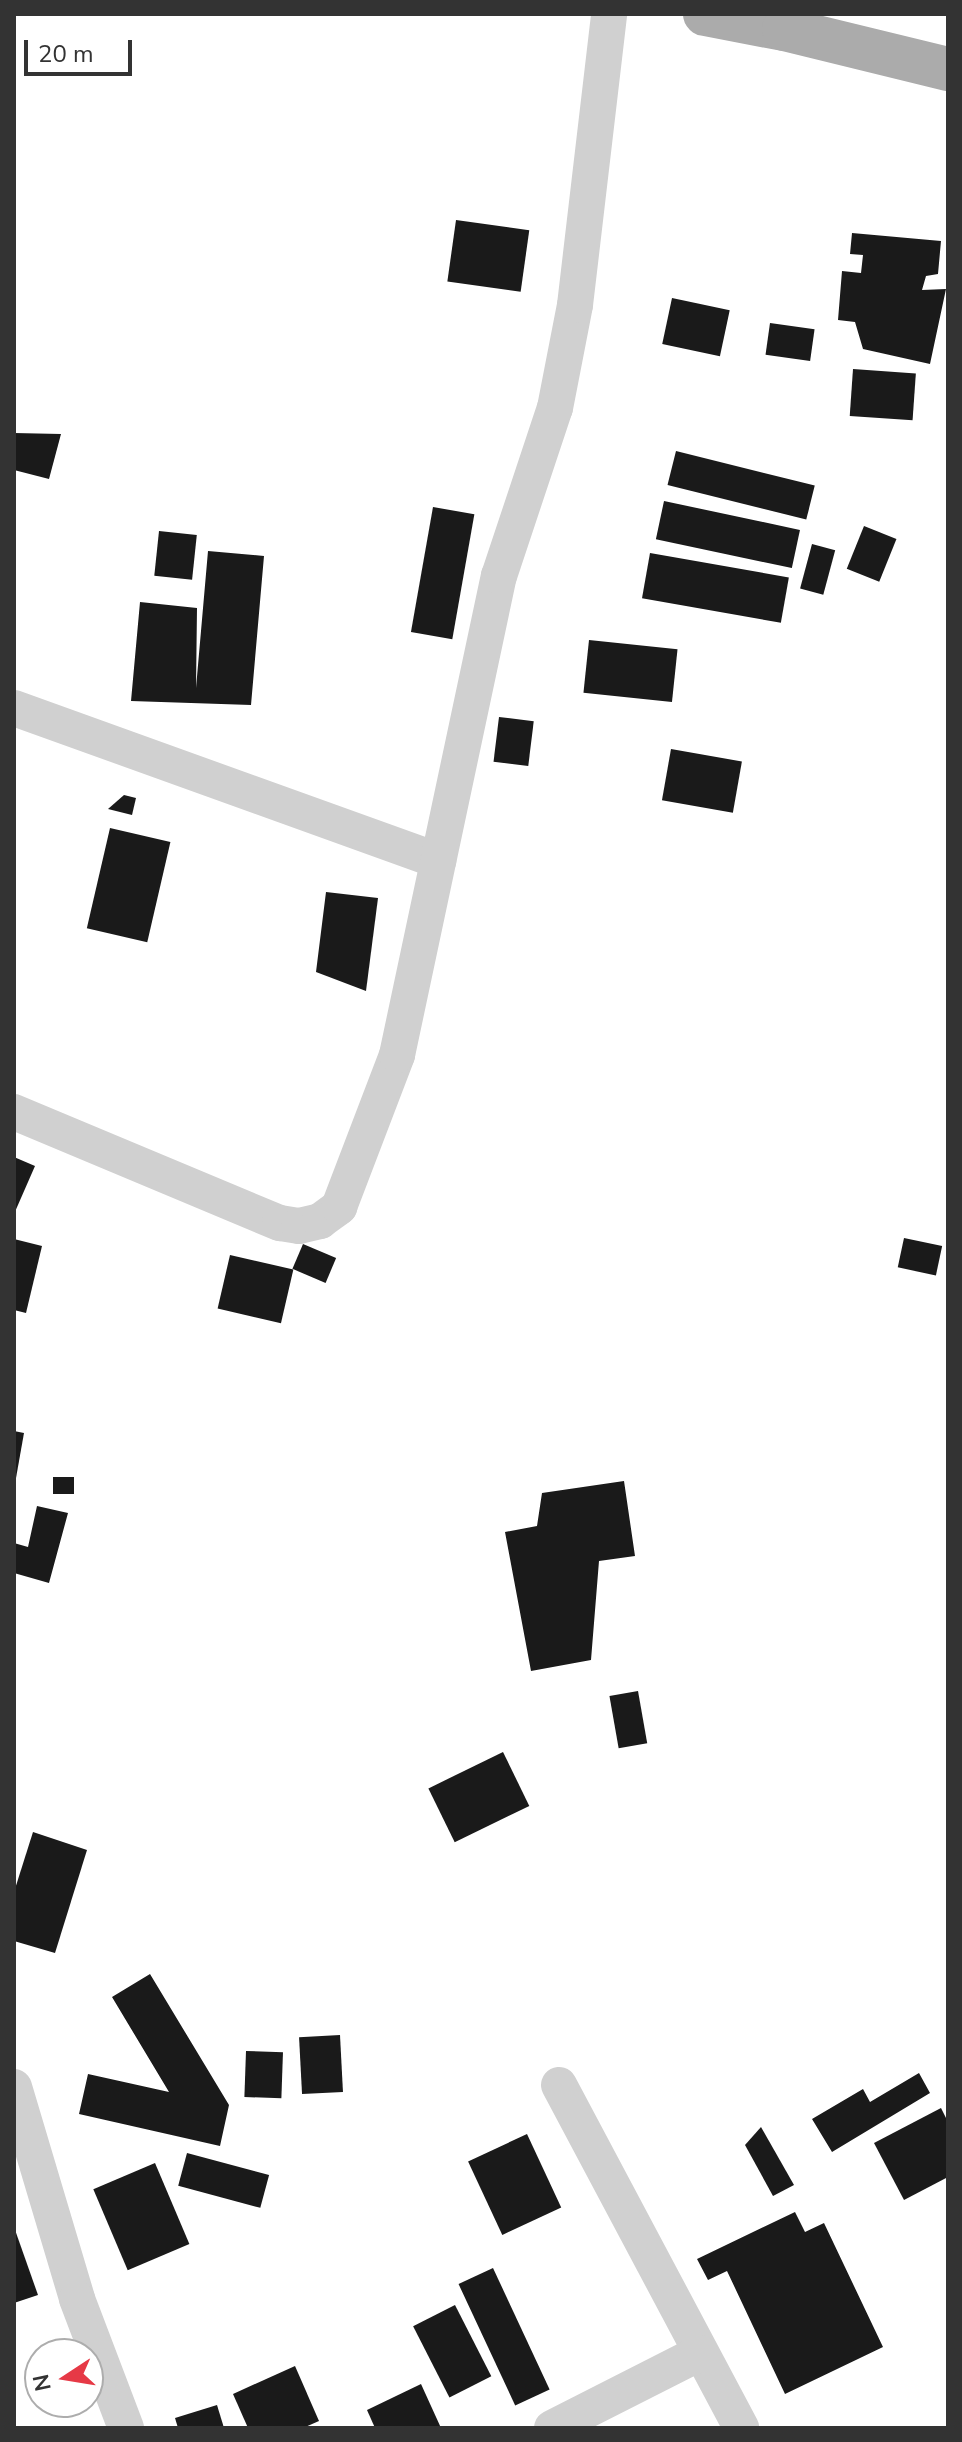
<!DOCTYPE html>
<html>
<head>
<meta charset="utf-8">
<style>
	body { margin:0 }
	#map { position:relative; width:962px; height:2442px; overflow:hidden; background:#fff; font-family:"Nunito Sans",sans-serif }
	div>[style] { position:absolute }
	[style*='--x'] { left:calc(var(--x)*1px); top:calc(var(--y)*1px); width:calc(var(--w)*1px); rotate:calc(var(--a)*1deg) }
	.building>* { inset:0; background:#1a1a1a; transform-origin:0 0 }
	.street>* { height:36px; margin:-18px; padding:0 18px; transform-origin:18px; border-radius:18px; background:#d0d0d0 }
	.primary>* { height:44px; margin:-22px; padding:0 22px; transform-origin:22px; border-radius:22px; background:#ababab }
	span { translate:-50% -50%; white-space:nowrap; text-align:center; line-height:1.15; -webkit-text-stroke:8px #fff; paint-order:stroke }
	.frame { position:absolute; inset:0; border:16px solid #333; pointer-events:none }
	.north { position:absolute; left:24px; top:2338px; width:80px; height:80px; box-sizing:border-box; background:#fff; border:2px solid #adadad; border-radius:50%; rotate:258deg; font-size:22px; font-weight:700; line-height:32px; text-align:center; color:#333 }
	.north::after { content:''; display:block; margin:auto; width:28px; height:36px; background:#e63946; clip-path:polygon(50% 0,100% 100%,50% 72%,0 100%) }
	.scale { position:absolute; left:24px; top:40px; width:108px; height:36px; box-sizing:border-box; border:4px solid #333; border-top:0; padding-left:10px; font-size:24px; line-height:28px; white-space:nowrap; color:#333; -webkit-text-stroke:6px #fff; paint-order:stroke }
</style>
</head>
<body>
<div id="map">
	<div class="building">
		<div style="left:456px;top:220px;width:74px;height:62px;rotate:8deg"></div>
		<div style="clip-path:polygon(852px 233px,941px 241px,938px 274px,926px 276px,922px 290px,946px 289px,930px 364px,863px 349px,855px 322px,838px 320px,842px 271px,861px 273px,863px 255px,850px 254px)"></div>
		<div style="left:672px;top:298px;width:59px;height:47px;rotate:12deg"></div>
		<div style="left:770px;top:323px;width:45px;height:32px;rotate:8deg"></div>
		<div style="left:853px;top:369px;width:63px;height:47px;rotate:4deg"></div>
		<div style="clip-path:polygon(14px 433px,61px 434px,49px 479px,14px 470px)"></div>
		<div style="left:676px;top:451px;width:143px;height:35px;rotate:14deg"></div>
		<div style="left:664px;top:501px;width:139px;height:39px;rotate:12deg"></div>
		<div style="left:433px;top:507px;width:42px;height:127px;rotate:10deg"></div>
		<div style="left:864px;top:526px;width:35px;height:46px;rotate:22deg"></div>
		<div style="left:159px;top:531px;width:38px;height:45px;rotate:6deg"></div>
		<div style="left:812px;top:544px;width:24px;height:46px;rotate:15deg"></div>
		<div style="clip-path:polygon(208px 551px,264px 556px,251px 705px,131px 701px,140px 602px,197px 608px,196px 688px)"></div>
		<div style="left:650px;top:553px;width:141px;height:46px;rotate:10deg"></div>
		<div style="left:589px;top:640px;width:89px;height:53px;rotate:6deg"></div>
		<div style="left:499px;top:717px;width:35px;height:45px;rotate:7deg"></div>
		<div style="left:671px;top:749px;width:72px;height:52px;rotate:10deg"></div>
		<div style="clip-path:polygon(124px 795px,136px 798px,132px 815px,108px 809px)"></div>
		<div style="left:110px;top:828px;width:62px;height:103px;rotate:13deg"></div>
		<div style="clip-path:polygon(326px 892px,378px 898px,366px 991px,316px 972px)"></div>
		<div style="clip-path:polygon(14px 1157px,35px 1166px,14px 1214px)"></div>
		<div style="left:904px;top:1238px;width:39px;height:30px;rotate:12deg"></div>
		<div style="clip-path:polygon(14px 1239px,42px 1246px,26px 1313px,14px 1310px)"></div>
		<div style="left:303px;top:1244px;width:36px;height:27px;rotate:23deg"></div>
		<div style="left:230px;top:1255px;width:65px;height:55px;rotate:13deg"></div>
		<div style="clip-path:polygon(14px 1431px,24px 1433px,16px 1478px,14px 1478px)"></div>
		<div style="left:53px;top:1477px;width:21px;height:17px"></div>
		<div style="clip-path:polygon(624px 1481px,635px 1556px,599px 1561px,591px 1660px,531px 1671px,505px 1532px,537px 1526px,542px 1493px)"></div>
		<div style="clip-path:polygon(37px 1506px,68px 1513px,49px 1583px,14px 1573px,14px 1543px,28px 1547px)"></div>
		<div style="left:638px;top:1691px;width:53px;height:29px;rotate:80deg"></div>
		<div style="left:503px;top:1752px;width:60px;height:83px;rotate:64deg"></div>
		<div style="clip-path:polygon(33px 1832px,87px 1850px,55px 1953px,14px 1941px,14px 1892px)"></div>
		<div style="clip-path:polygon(150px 1974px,229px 2105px,220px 2146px,79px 2114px,88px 2074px,169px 2092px,112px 1997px)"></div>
		<div style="left:340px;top:2035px;width:57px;height:41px;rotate:87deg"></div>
		<div style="left:246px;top:2051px;width:37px;height:46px;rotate:2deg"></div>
		<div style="clip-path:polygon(919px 2073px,930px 2093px,832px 2152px,812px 2119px,863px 2089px,870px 2102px)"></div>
		<div style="clip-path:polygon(941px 2108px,948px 2122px,948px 2177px,904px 2200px,874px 2143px)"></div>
		<div style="clip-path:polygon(761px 2127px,794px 2185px,773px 2196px,745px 2145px)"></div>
		<div style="left:527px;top:2134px;width:81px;height:65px;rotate:65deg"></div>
		<div style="left:187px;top:2153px;width:85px;height:34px;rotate:15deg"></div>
		<div style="left:155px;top:2163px;width:88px;height:67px;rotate:67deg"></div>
		<div style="clip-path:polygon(795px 2212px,805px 2232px,824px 2223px,883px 2347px,785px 2394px,727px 2271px,708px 2280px,697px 2259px)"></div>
		<div style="clip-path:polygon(14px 2227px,38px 2295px,14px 2303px)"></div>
		<div style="left:493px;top:2268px;width:134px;height:38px;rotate:65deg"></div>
		<div style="left:455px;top:2305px;width:80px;height:47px;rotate:63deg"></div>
		<div style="clip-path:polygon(295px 2366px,319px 2421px,303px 2428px,248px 2428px,233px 2394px)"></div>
		<div style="clip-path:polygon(421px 2384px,441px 2428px,375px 2428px,367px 2410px)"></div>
		<div style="clip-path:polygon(217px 2405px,224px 2428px,178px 2428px,175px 2418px)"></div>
	</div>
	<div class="street">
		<div style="--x:14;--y:708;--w:451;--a:19.8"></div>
		<div style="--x:14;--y:1112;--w:288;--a:22.7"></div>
		<div style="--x:280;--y:1223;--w:19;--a:9"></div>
		<div style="--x:299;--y:1226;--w:22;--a:-13"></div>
		<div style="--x:320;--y:1221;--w:24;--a:-36"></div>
		<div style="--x:339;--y:1207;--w:163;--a:-69.1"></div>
		<div style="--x:397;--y:1055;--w:490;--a:-78"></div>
		<div style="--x:499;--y:576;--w:177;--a:-71.6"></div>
		<div style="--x:555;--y:408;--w:105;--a:-79"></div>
		<div style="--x:575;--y:305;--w:293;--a:-83.3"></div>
		<div style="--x:559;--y:2085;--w:388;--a:62"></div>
		<div style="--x:14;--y:2087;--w:221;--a:73.4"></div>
		<div style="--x:77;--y:2299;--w:138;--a:69.2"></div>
		<div style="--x:552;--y:2428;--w:166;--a:-26.9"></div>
	</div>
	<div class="primary">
		<div style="--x:705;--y:14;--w:80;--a:10.8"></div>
		<div style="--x:784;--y:29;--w:169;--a:13.7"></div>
	</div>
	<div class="frame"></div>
	<div class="north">N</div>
	<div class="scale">20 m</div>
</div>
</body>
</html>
